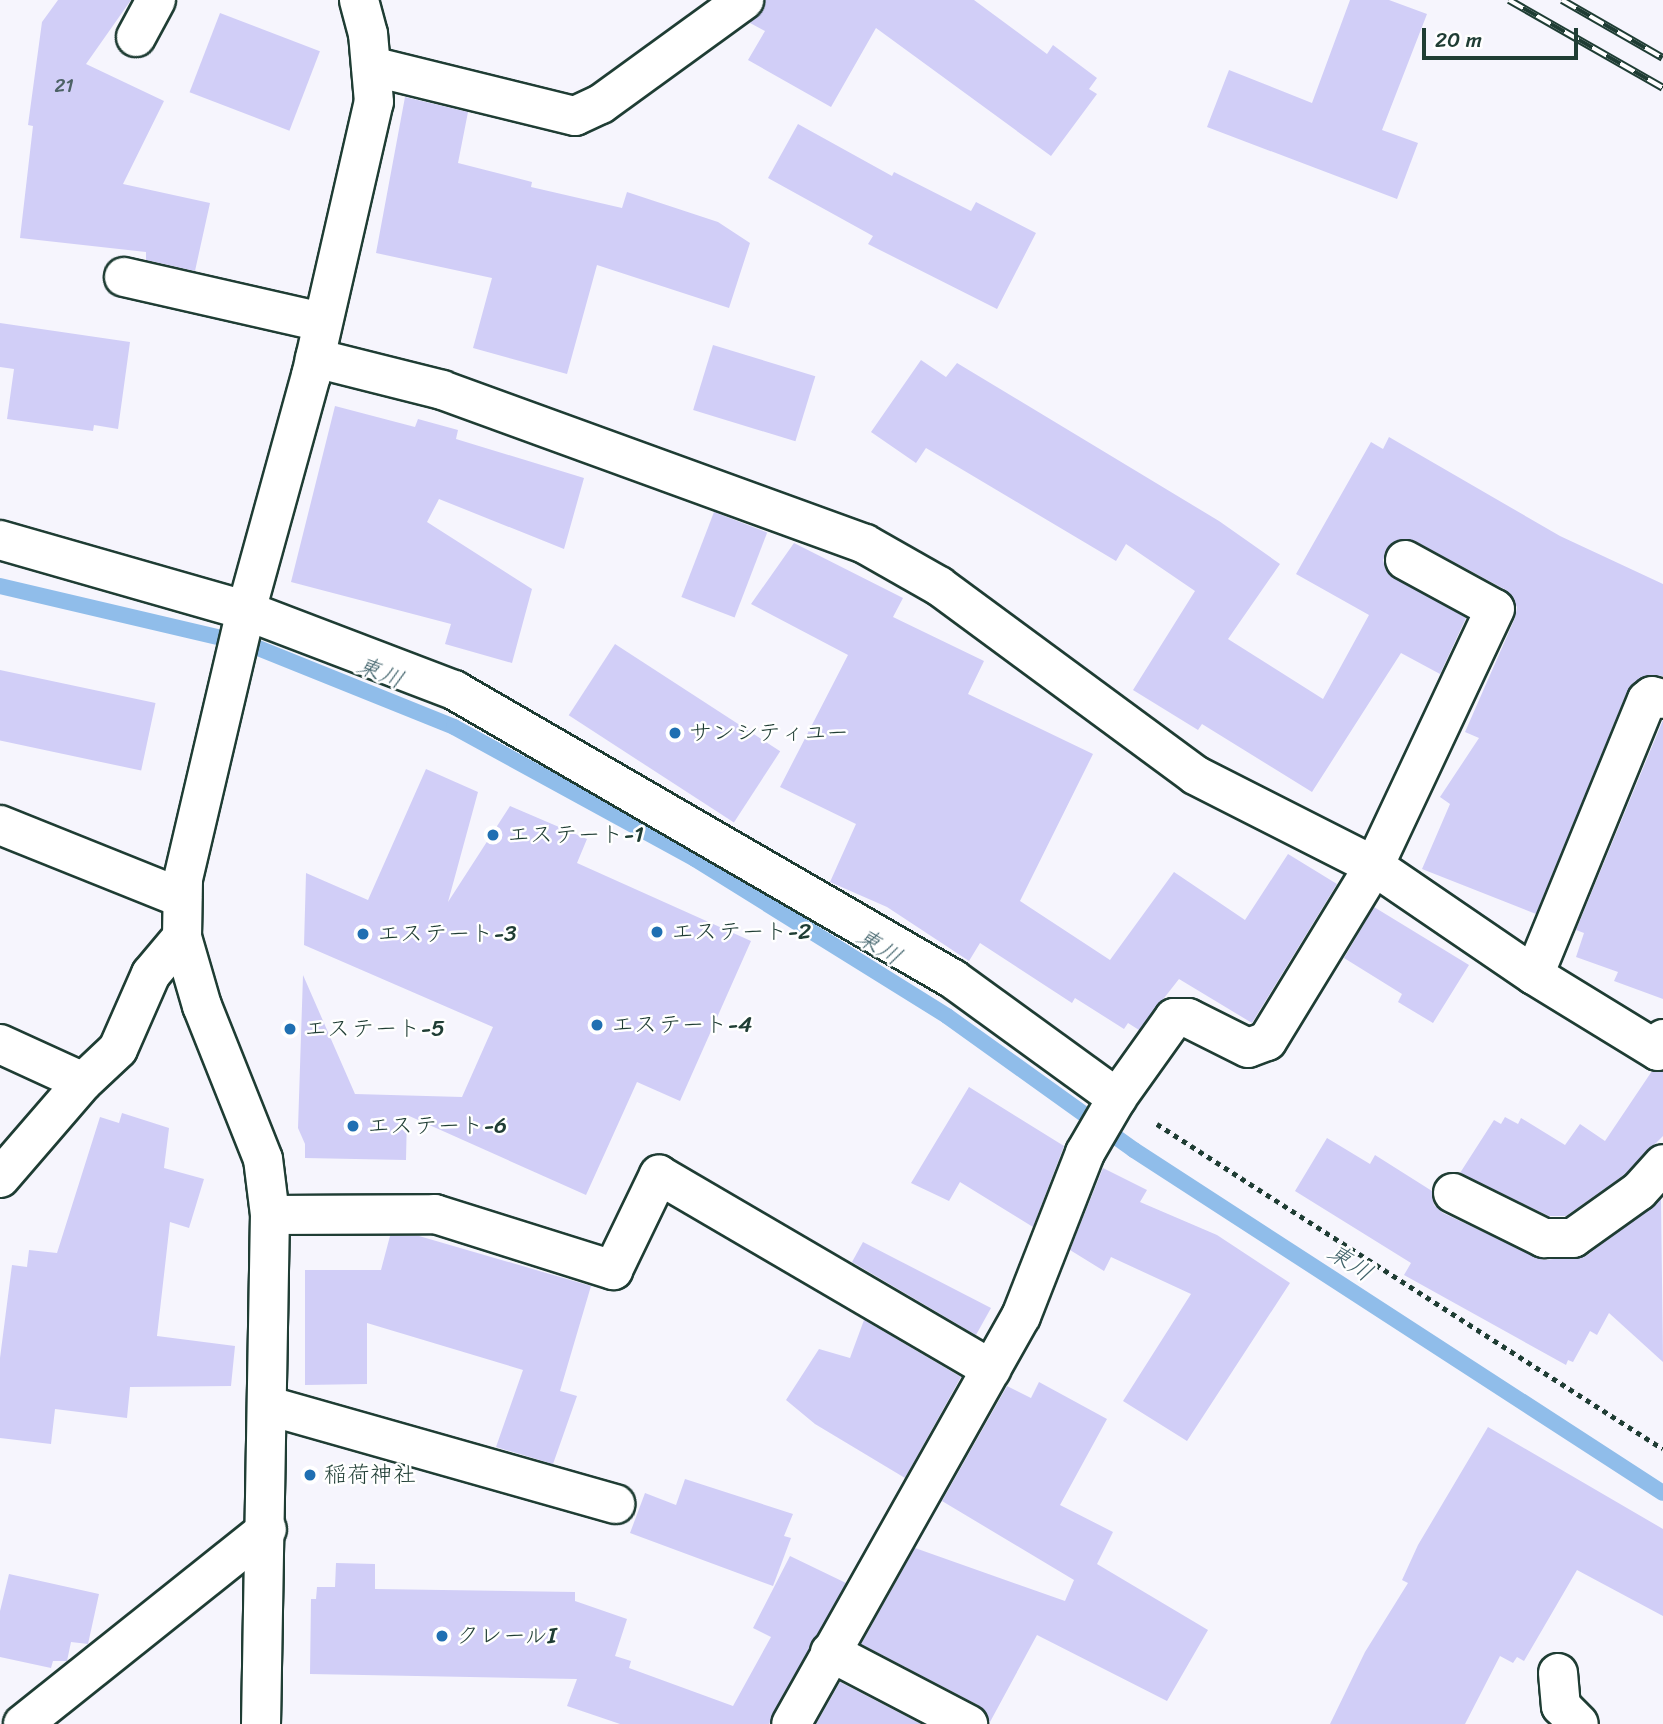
<!DOCTYPE html>
<html>
<head>
<meta charset="utf-8">
<style>
	body { margin:0 }
	#map { position:relative; width:1663px; height:1724px; overflow:hidden; background:#f6f5fd; font-family:Sriracha,"Klee One",sans-serif }
	div>[style] { position:absolute }
	[style*='--x'] { left:calc(var(--x)*1px); top:calc(var(--y)*1px); width:calc(var(--w)*1px); rotate:calc(var(--a)*1deg) }
	.stream>* { height:16px; margin:-8px; padding:0 8px; transform-origin:8px; border-radius:8px; background:#90bdea }
	.building>* { inset:0; background:#d1cef7; transform-origin:0 0 }
	.path>* { height:4.5px; margin-top:-2.25px; transform-origin:0; background:repeating-linear-gradient(90deg,#1f3d34 0 5px,transparent 0 10px) }
	.roads { filter:drop-shadow(2px 0 #1f3d34) drop-shadow(-2px 0 #1f3d34) drop-shadow(0 2px #1f3d34) drop-shadow(0 -2px #1f3d34) }
	.minor>* { height:38px; margin:-19px; padding:0 19px; transform-origin:19px; border-radius:19px; background:#fff }
	.rail>* { height:8px; margin-top:-4px; transform-origin:0; background:repeating-linear-gradient(90deg,#fff 0 16px,#1f3d34 0 32px); box-sizing:border-box; border-block:2px solid #1f3d34 }
	.dots>* { width:19px; height:19px; translate:-50% -50%; box-sizing:border-box; border:4px solid #fff; border-radius:50% }
	span { translate:-50% -50%; white-space:nowrap; text-align:center; line-height:1.15; -webkit-text-stroke:5px #fff; paint-order:stroke }
	.number-label { font-size:19px; color:#4c6165 }
	.number-label span { -webkit-text-stroke-width:0 }
	.poi-label { font-size:23px; color:#1f3d34 }
	.left { translate:0 -50%; text-align:left }
	.water-label { font-size:24px; color:#41636b; font-style:italic }
	.scale { position:absolute; left:1422px; top:28px; width:156px; height:32px; box-sizing:border-box; border:4px solid #1f3d34; border-top:0; padding-left:9px; font-size:21px; line-height:24px; white-space:nowrap; color:#1f3d34; -webkit-text-stroke:5px #fff; paint-order:stroke }
</style>
</head>
<body>
<div id="map">
	<div class="stream">
		<div style="--x:0;--y:586;--w:255;--a:13.2"></div>
		<div style="--x:248;--y:644;--w:222;--a:21.9"></div>
		<div style="--x:454;--y:727;--w:275;--a:28.7"></div>
		<div style="--x:695;--y:859;--w:297;--a:31.9"></div>
		<div style="--x:947;--y:1016;--w:230;--a:35.6"></div>
		<div style="--x:1134;--y:1150;--w:630;--a:32.96"></div>
	</div>
	<div class="building">
		<div style="clip-path:polygon(58px 0,131px 0,86px 64px,164px 101px,123px 184px,210px 203px,195px 271px,146px 260px,146px 252px,20px 238px,33px 126px,28px 125px,42px 22px)"></div>
		<div style="clip-path:polygon(765px 0,974px 0,1047px 54px,1053px 45px,1097px 78px,1089px 89px,1097px 94px,1051px 156px,876px 28px,831px 107px,748px 60px,765px 31px,750px 23px,764px 9px)"></div>
		<div style="clip-path:polygon(1350px 0,1389px 0,1427px 14px,1382px 130px,1418px 143px,1397px 199px,1207px 127px,1229px 70px,1312px 103px)"></div>
		<div style="left:220px;top:13px;width:107px;height:85px;rotate:21deg"></div>
		<div style="clip-path:polygon(405px 97px,468px 112px,458px 163px,532px 182px,531px 187px,622px 208px,627px 192px,718px 222px,750px 243px,729px 308px,597px 265px,567px 374px,473px 348px,492px 278px,376px 253px)"></div>
		<div style="clip-path:polygon(798px 124px,892px 176px,894px 172px,971px 211px,976px 202px,1036px 233px,997px 309px,868px 244px,873px 236px,768px 178px)"></div>
		<div style="clip-path:polygon(0 323px,130px 342px,118px 429px,94px 425px,93px 431px,7px 419px,14px 369px,0 367px)"></div>
		<div style="left:713px;top:345px;width:107px;height:68px;rotate:17deg"></div>
		<div style="clip-path:polygon(921px 360px,946px 377px,957px 363px,1219px 521px,1280px 564px,1228px 639px,1323px 699px,1369px 615px,1296px 574px,1371px 442px,1383px 449px,1389px 437px,1560px 536px,1663px 584px,1663px 676px,1647px 675px,1627px 692px,1536px 914px,1422px 869px,1450px 804px,1440px 797px,1479px 738px,1465px 732px,1515px 618px,1517px 607px,1506px 590px,1415px 541px,1393px 542px,1383px 560px,1387px 572px,1466px 618px,1440px 674px,1401px 653px,1312px 792px,1202px 724px,1198px 730px,1133px 690px,1195px 591px,1126px 544px,1116px 561px,926px 448px,916px 463px,871px 432px)"></div>
		<div style="clip-path:polygon(335px 406px,415px 427px,418px 419px,458px 430px,456px 439px,584px 478px,564px 549px,439px 499px,427px 522px,532px 589px,512px 663px,445px 644px,451px 624px,291px 582px)"></div>
		<div style="left:714px;top:512px;width:57px;height:91px;rotate:21deg"></div>
		<div style="clip-path:polygon(794px 543px,903px 598px,893px 617px,984px 661px,968px 694px,1093px 754px,1020px 901px,1110px 960px,1174px 872px,1245px 920px,1288px 854px,1337px 884px,1252px 1023px,1179px 979px,1139px 1030px,1128px 1023px,1124px 1029px,1075px 998px,1072px 1003px,980px 943px,969px 961px,887px 907px,830px 882px,856px 824px,780px 787px,848px 655px,751px 604px)"></div>
		<div style="left:615px;top:644px;width:197px;height:85px;rotate:33deg"></div>
		<div style="left:0;top:670px;width:159px;height:69px;rotate:12deg"></div>
		<div style="clip-path:polygon(1663px 720px,1663px 999px,1614px 981px,1618px 972px,1576px 957px,1584px 933px,1576px 930px)"></div>
		<div style="clip-path:polygon(426px 769px,478px 792px,448px 902px,510px 806px,587px 839px,577px 863px,751px 941px,680px 1101px,637px 1082px,586px 1195px,407px 1115px,406px 1160px,305px 1158px,305px 1144px,298px 1128px,303px 975px,355px 1094px,462px 1097px,493px 1027px,304px 945px,306px 873px,368px 900px)"></div>
		<div style="clip-path:polygon(1374px 907px,1469px 965px,1433px 1023px,1398px 1002px,1402px 994px,1344px 958px)"></div>
		<div style="clip-path:polygon(1652px 1071px,1663px 1072px,1663px 1136px,1624px 1175px,1566px 1216px,1549px 1216px,1460px 1173px,1494px 1120px,1501px 1124px,1505px 1117px,1518px 1124px,1521px 1118px,1565px 1145px,1580px 1124px,1605px 1141px)"></div>
		<div style="clip-path:polygon(969px 1087px,1064px 1146px,1033px 1227px,960px 1182px,949px 1201px,911px 1183px)"></div>
		<div style="clip-path:polygon(122px 1113px,169px 1128px,164px 1168px,204px 1179px,189px 1228px,170px 1222px,157px 1336px,235px 1346px,231px 1386px,130px 1387px,127px 1418px,55px 1409px,51px 1444px,0 1438px,0 1358px,12px 1265px,27px 1267px,29px 1250px,57px 1253px,100px 1117px,119px 1123px)"></div>
		<div style="clip-path:polygon(1327px 1138px,1370px 1164px,1375px 1155px,1432px 1191px,1434px 1205px,1443px 1213px,1543px 1260px,1586px 1256px,1661px 1199px,1663px 1362px,1609px 1313px,1597px 1335px,1590px 1331px,1573px 1362px,1568px 1360px,1566px 1365px,1404px 1275px,1411px 1263px,1295px 1191px)"></div>
		<div style="clip-path:polygon(1103px 1168px,1147px 1190px,1140px 1202px,1217px 1235px,1290px 1283px,1187px 1441px,1123px 1401px,1191px 1294px,1111px 1257px,1104px 1271px,1070px 1250px)"></div>
		<div style="clip-path:polygon(390px 1236px,419px 1236px,591px 1286px,560px 1391px,577px 1396px,553px 1464px,496px 1447px,523px 1370px,367px 1323px,367px 1384px,305px 1385px,305px 1270px,381px 1270px)"></div>
		<div style="clip-path:polygon(863px 1242px,991px 1308px,976px 1335px,852px 1262px)"></div>
		<div style="clip-path:polygon(864px 1320px,961px 1377px,905px 1478px,815px 1424px,786px 1400px,819px 1349px,850px 1358px)"></div>
		<div style="clip-path:polygon(1039px 1382px,1107px 1419px,1060px 1505px,1113px 1532px,1097px 1564px,1208px 1630px,1167px 1701px,1037px 1635px,990px 1722px,978px 1705px,861px 1644px,915px 1548px,1065px 1601px,1074px 1580px,942px 1501px,1007px 1386px,1031px 1398px)"></div>
		<div style="clip-path:polygon(1488px 1427px,1663px 1529px,1663px 1616px,1577px 1570px,1524px 1661px,1517px 1657px,1513px 1663px,1500px 1656px,1465px 1724px,1330px 1724px,1365px 1652px,1408px 1583px,1402px 1580px,1418px 1545px)"></div>
		<div style="clip-path:polygon(685px 1479px,793px 1514px,784px 1536px,791px 1538px,773px 1586px,630px 1533px,645px 1493px,676px 1505px)"></div>
		<div style="clip-path:polygon(790px 1556px,846px 1583px,769px 1724px,620px 1724px,567px 1706px,577px 1679px,310px 1674px,311px 1599px,316px 1599px,317px 1587px,335px 1587px,336px 1563px,375px 1564px,375px 1589px,575px 1592px,575px 1601px,627px 1619px,615px 1656px,631px 1661px,629px 1668px,733px 1706px,771px 1637px,753px 1628px)"></div>
		<div style="clip-path:polygon(9px 1574px,99px 1594px,88px 1644px,71px 1642px,67px 1661px,53px 1661px,51px 1668px,0 1657px,0 1611px)"></div>
		<div style="clip-path:polygon(840px 1682px,921px 1724px,816px 1724px)"></div>
	</div>
	<div class="path">
		<div style="--x:1157;--y:1124;--w:601;--a:32.71"></div>
	</div>
	<div class="roads">
		<div class="minor">
			<div style="--x:136;--y:37;--w:42;--a:-61.6"></div>
			<div style="--x:371;--y:66;--w:210;--a:13.8"></div>
			<div style="--x:575;--y:116;--w:29;--a:-25"></div>
			<div style="--x:601;--y:104;--w:177;--a:-36"></div>
			<div style="--x:124;--y:277;--w:203;--a:12.8"></div>
			<div style="--x:315;--y:358;--w:131;--a:14.1"></div>
			<div style="--x:442;--y:390;--w:450;--a:20"></div>
			<div style="--x:865;--y:544;--w:85;--a:29.6"></div>
			<div style="--x:939;--y:586;--w:318;--a:36.4"></div>
			<div style="--x:1195;--y:775;--w:201;--a:26.9"></div>
			<div style="--x:1374;--y:866;--w:205;--a:121.4"></div>
			<div style="--x:1267;--y:1041;--w:20;--a:160"></div>
			<div style="--x:1248;--y:1048;--w:67;--a:-153.4"></div>
			<div style="--x:1188;--y:1018;--w:14;--a:180"></div>
			<div style="--x:1174;--y:1018;--w:98;--a:125.5"></div>
			<div style="--x:1117;--y:1098;--w:64;--a:120.2"></div>
			<div style="--x:1085;--y:1153;--w:175;--a:111.4"></div>
			<div style="--x:1021;--y:1316;--w:468;--a:119.4"></div>
			<div style="--x:0;--y:540;--w:257;--a:16"></div>
			<div style="--x:247;--y:611;--w:222;--a:20.9"></div>
			<div style="--x:454;--y:690;--w:577;--a:30.08"></div>
			<div style="--x:953;--y:979;--w:203;--a:36"></div>
			<div style="--x:1405;--y:560;--w:102;--a:28.6"></div>
			<div style="--x:1495;--y:609;--w:284;--a:115.2"></div>
			<div style="--x:1374;--y:866;--w:194;--a:34.3"></div>
			<div style="--x:1534;--y:975;--w:145;--a:31.5"></div>
			<div style="--x:1658;--y:1051;--w:13;--a:-67"></div>
			<div style="--x:0;--y:825;--w:196;--a:21.9"></div>
			<div style="--x:1534;--y:975;--w:297;--a:-67.7"></div>
			<div style="--x:1647;--y:700;--w:6;--a:-39"></div>
			<div style="--x:1652;--y:696;--w:11;--a:15"></div>
			<div style="--x:0;--y:1044;--w:91;--a:24.6"></div>
			<div style="--x:83;--y:1082;--w:48;--a:-43.3"></div>
			<div style="--x:118;--y:1049;--w:82;--a:-66.3"></div>
			<div style="--x:151;--y:974;--w:48;--a:-50"></div>
			<div style="--x:0;--y:1178;--w:127;--a:-49.2"></div>
			<div style="--x:1453;--y:1193;--w:102;--a:26.3"></div>
			<div style="--x:1544;--y:1238;--w:29;--a:0"></div>
			<div style="--x:1573;--y:1238;--w:81;--a:-35.5"></div>
			<div style="--x:1639;--y:1191;--w:36;--a:-48"></div>
			<div style="--x:270;--y:1215;--w:165;--a:-0.3"></div>
			<div style="--x:435;--y:1214;--w:187;--a:17.5"></div>
			<div style="--x:613;--y:1270;--w:106;--a:-64.2"></div>
			<div style="--x:659;--y:1175;--w:385;--a:30.3"></div>
			<div style="--x:269;--y:1406;--w:360;--a:15.8"></div>
			<div style="--x:830;--y:1652;--w:156;--a:27.6"></div>
			<div style="--x:1558;--y:1673;--w:33;--a:85"></div>
			<div style="--x:1561;--y:1706;--w:25;--a:45"></div>
			<div style="--x:23;--y:1724;--w:312;--a:-38.6"></div>
			<div style="--x:261;--y:1724;--w:509;--a:-88.99"></div>
			<div style="--x:270;--y:1215;--w:56;--a:-97.1"></div>
			<div style="--x:263;--y:1159;--w:165;--a:-111.7"></div>
			<div style="--x:202;--y:1006;--w:72;--a:-106.2"></div>
			<div style="--x:182;--y:937;--w:58;--a:-89"></div>
			<div style="--x:183;--y:879;--w:271;--a:-76.8"></div>
			<div style="--x:245;--y:615;--w:248;--a:-74.6"></div>
			<div style="--x:311;--y:376;--w:281;--a:-77.1"></div>
			<div style="--x:374;--y:102;--w:68;--a:-95"></div>
			<div style="--x:368;--y:34;--w:35;--a:-105"></div>
		</div>
	</div>
	<div class="rail">
		<div style="--x:1509;--y:0;--w:177;--a:29.7"></div>
		<div style="--x:1562;--y:0;--w:116;--a:29.9"></div>
	</div>
	<div class="dots">
		<div style="left:675px;top:733px;background:#1f6fb2"></div>
		<div style="left:493px;top:835px;background:#1f6fb2"></div>
		<div style="left:657px;top:932px;background:#1f6fb2"></div>
		<div style="left:363px;top:934px;background:#1f6fb2"></div>
		<div style="left:597px;top:1025px;background:#1f6fb2"></div>
		<div style="left:290px;top:1029px;background:#1f6fb2"></div>
		<div style="left:353px;top:1126px;background:#1f6fb2"></div>
		<div style="left:310px;top:1475px;background:#1f6fb2"></div>
		<div style="left:442px;top:1636px;background:#1f6fb2"></div>
	</div>
	<div class="number-label">
		<span style="left:64px;top:86px">21</span>
	</div>
	<div class="poi-label">
		<span class="left" style="left:689px;top:733px">サンシティユー</span>
		<span class="left" style="left:507px;top:835px">エステート-1</span>
		<span class="left" style="left:671px;top:932px">エステート-2</span>
		<span class="left" style="left:377px;top:934px">エステート-3</span>
		<span class="left" style="left:611px;top:1025px">エステート-4</span>
		<span class="left" style="left:304px;top:1029px">エステート-5</span>
		<span class="left" style="left:367px;top:1126px">エステート-6</span>
		<span class="left" style="left:324px;top:1475px">稲荷神社</span>
		<span class="left" style="left:456px;top:1636px">クレールI</span>
	</div>
	<div class="water-label">
		<span style="left:380px;top:673px;rotate:22deg">東川</span>
		<span style="left:879px;top:947px;rotate:32deg">東川</span>
		<span style="left:1350px;top:1263px;rotate:33deg">東川</span>
	</div>
	<div class="scale">20 m</div>
</div>
</body>
</html>
